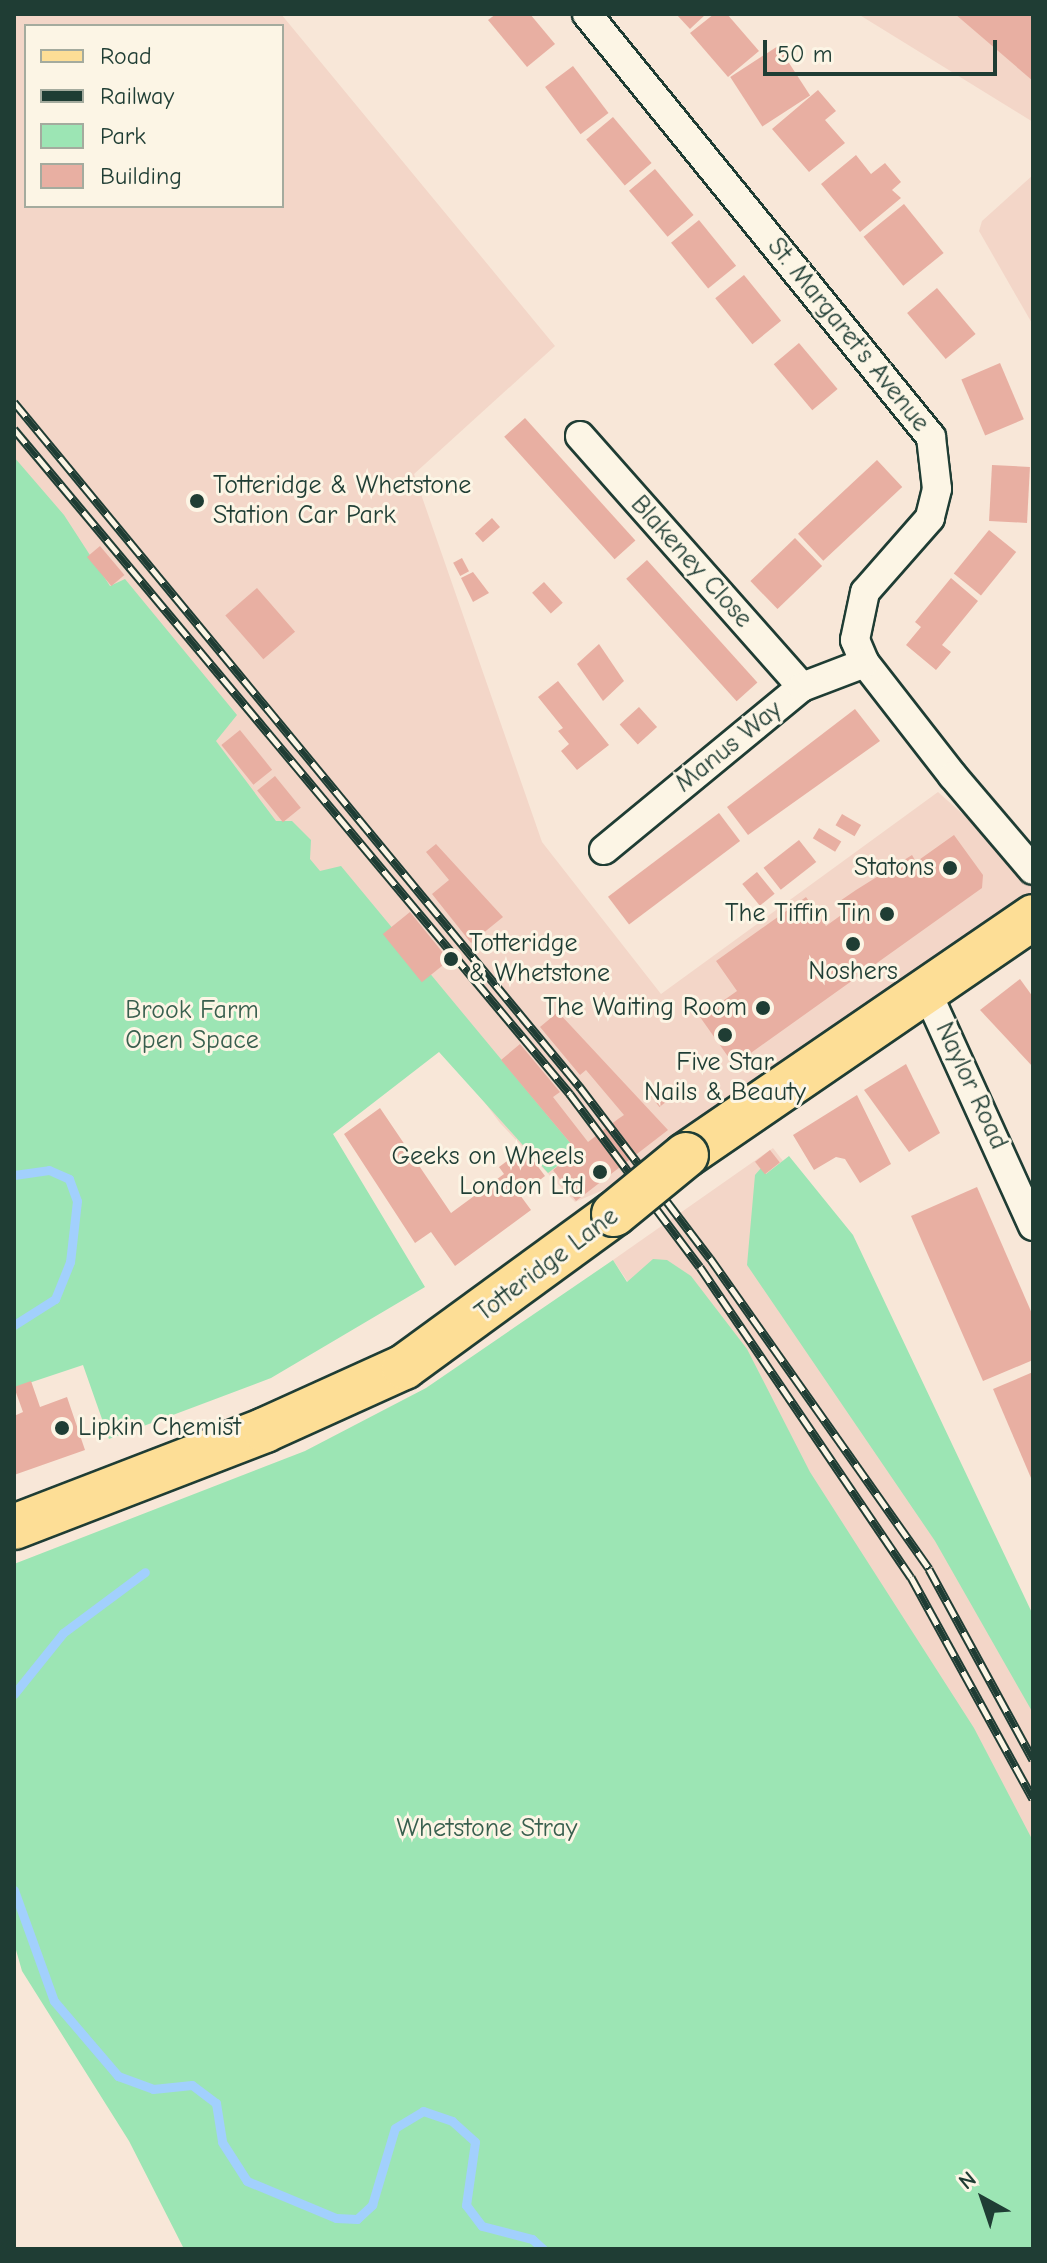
<!DOCTYPE html>
<html>
<head>
<meta charset="utf-8">
<style>
	body { margin:0 }
	#map { position:relative; width:1047px; height:2263px; overflow:hidden; background:#f8e7d8; font-family:"Comic Neue",sans-serif }
	div>[style] { position:absolute }
	[style*='--x'] { left:calc(var(--x)*1px); top:calc(var(--y)*1px); width:calc(var(--w)*1px); rotate:calc(var(--a)*1deg) }
	.built>* { inset:0; background:#f3d6c8 }
	.green>* { inset:0; background:#9ce5b4 }
	.stream>* { height:9px; margin:-4.5px; padding:0 4.5px; transform-origin:4.5px; border-radius:4.5px; background:#a2d0fd }
	.building>* { inset:0; background:#e8afa2; transform-origin:0 0 }
	.roads { filter:drop-shadow(2px 0 #1f3d34) drop-shadow(-2px 0 #1f3d34) drop-shadow(0 2px #1f3d34) drop-shadow(0 -2px #1f3d34) }
	.minor>* { height:28px; margin:-14px; padding:0 14px; transform-origin:14px; border-radius:14px; background:#fcf5e5 }
	.primary>* { height:44px; margin:-22px; padding:0 22px; transform-origin:22px; border-radius:22px; background:#fdde96 }
	.rail>* { height:9px; margin-top:-4.5px; transform-origin:0; background:repeating-linear-gradient(90deg,#fcf5e5 0 18px,#1f3d34 0 36px); box-sizing:border-box; border-block:2px solid #1f3d34 }
	.bridges { filter:drop-shadow(2px 0 #1f3d34) drop-shadow(-2px 0 #1f3d34) drop-shadow(0 2px #1f3d34) drop-shadow(0 -2px #1f3d34) }
	.primary-bridge>* { height:44px; margin:-22px; padding:0 22px; transform-origin:22px; border-radius:22px; background:#fdde96 }
	.dots>* { width:22px; height:22px; translate:-50% -50%; box-sizing:border-box; border:4px solid #fcf5e5; border-radius:50% }
	span { translate:-50% -50%; white-space:nowrap; text-align:center; line-height:1.15; -webkit-text-stroke:6px #fcf5e5; paint-order:stroke }
	.street-label { font-size:26px; color:#1f3d34 }
	.poi-label { font-size:26px; color:#1f3d34 }
	.left { translate:0 -50%; text-align:left }
	.right { translate:-100% -50%; text-align:right }
	.park-label { font-size:26px; color:#385f4e }
	.frame { position:absolute; inset:0; border:16px solid #1f3d34; pointer-events:none }
	.legend { position:absolute; left:24px; top:24px; width:260px; height:184px; box-sizing:border-box; background:#fcf5e5; border:2px solid #a4ab9e; margin:0; padding:10px 14px; list-style:none; font-size:24px; color:#1f3d34 }
	.legend li { display:flex; align-items:center; gap:16px; height:40px }
	.legend b { width:40px; border:2px solid #a4ab9e }
	.north { position:absolute; left:943px; top:2159px; width:80px; height:80px; -webkit-text-stroke:6px #fcf5e5; paint-order:stroke; rotate:320deg; font-size:22px; font-weight:700; line-height:32px; text-align:center; color:#1f3d34 }
	.north::after { content:''; display:block; margin:auto; width:28px; height:36px; background:#1f3d34; clip-path:polygon(50% 0,100% 100%,50% 72%,0 100%) }
	.scale { position:absolute; left:763px; top:40px; width:234px; height:36px; box-sizing:border-box; border:4px solid #1f3d34; border-top:0; padding-left:10px; font-size:24px; line-height:28px; white-space:nowrap; color:#1f3d34; -webkit-text-stroke:6px #fcf5e5; paint-order:stroke }
</style>
</head>
<body>
<div id="map">
	<div class="built">
		<div style="clip-path:polygon(evenodd,14px 14px,281px 14px,555px 346px,414px 474px,542px 842px,661px 994px,938px 792px,1033px 877px,1033px 917px,686px 1155px,575px 1202px,500px 1123px,14px 471px,14px 14px,26px 26px,282px 26px,282px 206px,26px 206px,26px 26px)"></div>
		<div style="clip-path:polygon(858px 14px,1033px 14px,1033px 122px)"></div>
		<div style="clip-path:polygon(1033px 175px,1033px 325px,979px 231px,982px 221px)"></div>
		<div style="clip-path:polygon(773px 1148px,850px 1248px,1033px 1667px,1033px 1881px,613px 1260px)"></div>
	</div>
	<div class="green">
		<div style="clip-path:polygon(14px 457px,64px 515px,110px 586px,125px 579px,237px 715px,216px 741px,276px 821px,292px 821px,311px 840px,310px 859px,320px 871px,341px 866px,577px 1151px,548px 1173px,439px 1052px,333px 1134px,425px 1287px,271px 1378px,109px 1439px,83px 1365px,14px 1388px)"></div>
		<div style="clip-path:polygon(789px 1156px,853px 1235px,1033px 1615px,1033px 1713px,935px 1541px,747px 1265px,755px 1175px,761px 1168px,766px 1174px)"></div>
		<div style="clip-path:polygon(653px 1259px,667px 1260px,691px 1276px,747px 1349px,810px 1472px,974px 1728px,1033px 1841px,1033px 2249px,184px 2249px,129px 2141px,22px 1971px,14px 1943px,14px 1564px,305px 1451px,426px 1388px,613px 1260px,627px 1282px)"></div>
	</div>
	<div class="stream">
		<div style="--x:14;--y:1175;--w:35;--a:-8"></div>
		<div style="--x:49;--y:1170;--w:22;--a:24"></div>
		<div style="--x:69;--y:1179;--w:23;--a:70"></div>
		<div style="--x:77;--y:1201;--w:61;--a:96.5"></div>
		<div style="--x:70;--y:1262;--w:40;--a:112"></div>
		<div style="--x:55;--y:1299;--w:49;--a:147.6"></div>
		<div style="--x:14;--y:1694;--w:78;--a:-51.2"></div>
		<div style="--x:63;--y:1633;--w:102;--a:-36.6"></div>
		<div style="--x:14;--y:1890;--w:118;--a:70.2"></div>
		<div style="--x:54;--y:2001;--w:99;--a:49.5"></div>
		<div style="--x:118;--y:2076;--w:37;--a:20"></div>
		<div style="--x:153;--y:2089;--w:39;--a:-6"></div>
		<div style="--x:192;--y:2085;--w:30;--a:37"></div>
		<div style="--x:216;--y:2103;--w:39;--a:81"></div>
		<div style="--x:222;--y:2142;--w:46;--a:57.3"></div>
		<div style="--x:247;--y:2181;--w:96;--a:22.6"></div>
		<div style="--x:336;--y:2218;--w:21;--a:3"></div>
		<div style="--x:357;--y:2219;--w:21;--a:-43"></div>
		<div style="--x:372;--y:2205;--w:80;--a:-73.4"></div>
		<div style="--x:395;--y:2128;--w:33;--a:-31"></div>
		<div style="--x:423;--y:2111;--w:31;--a:19"></div>
		<div style="--x:452;--y:2121;--w:31;--a:42"></div>
		<div style="--x:475;--y:2142;--w:64;--a:98.1"></div>
		<div style="--x:466;--y:2205;--w:26;--a:53"></div>
		<div style="--x:482;--y:2226;--w:52;--a:14.6"></div>
		<div style="--x:532;--y:2239;--w:15;--a:42"></div>
	</div>
	<div class="building">
		<div style="clip-path:polygon(496px 14px,530px 14px,555px 44px,527px 67px,488px 20px)"></div>
		<div style="clip-path:polygon(676px 14px,706px 14px,690px 29px)"></div>
		<div style="clip-path:polygon(714px 14px,727px 14px,759px 51px,728px 77px,690px 33px)"></div>
		<div style="clip-path:polygon(955px 14px,1033px 14px,1033px 81px)"></div>
		<div style="left:778px;top:46px;width:59px;height:57px;rotate:57deg"></div>
		<div style="left:573px;top:66px;width:59px;height:35px;rotate:53deg"></div>
		<div style="clip-path:polygon(818px 90px,836px 111px,825px 120px,845px 143px,809px 172px,772px 129px)"></div>
		<div style="left:613px;top:117px;width:60px;height:35px;rotate:50deg"></div>
		<div style="clip-path:polygon(856px 155px,871px 174px,885px 163px,901px 182px,892px 190px,901px 198px,860px 232px,821px 184px)"></div>
		<div style="left:655px;top:169px;width:60px;height:34px;rotate:50deg"></div>
		<div style="left:904px;top:204px;width:63px;height:52px;rotate:51deg"></div>
		<div style="left:699px;top:220px;width:59px;height:36px;rotate:51deg"></div>
		<div style="left:744px;top:275px;width:59px;height:37px;rotate:51deg"></div>
		<div style="left:937px;top:288px;width:60px;height:39px;rotate:50deg"></div>
		<div style="left:799px;top:343px;width:60px;height:33px;rotate:50deg"></div>
		<div style="left:1000px;top:363px;width:61px;height:42px;rotate:67deg"></div>
		<div style="left:525px;top:418px;width:165px;height:28px;rotate:48deg"></div>
		<div style="left:877px;top:460px;width:37px;height:108px;rotate:47deg"></div>
		<div style="left:992px;top:465px;width:38px;height:56px;rotate:3deg"></div>
		<div style="left:492px;top:518px;width:12px;height:23px;rotate:48deg"></div>
		<div style="left:989px;top:530px;width:35px;height:56px;rotate:39deg"></div>
		<div style="left:795px;top:538px;width:39px;height:62px;rotate:46deg"></div>
		<div style="left:100px;top:546px;width:38px;height:17px;rotate:50deg"></div>
		<div style="left:462px;top:558px;width:15px;height:10px;rotate:62deg"></div>
		<div style="left:647px;top:560px;width:165px;height:28px;rotate:48deg"></div>
		<div style="clip-path:polygon(473px 572px,489px 593px,473px 602px,461px 578px)"></div>
		<div style="clip-path:polygon(951px 578px,978px 601px,942px 645px,951px 652px,936px 670px,906px 645px,921px 627px,915px 622px)"></div>
		<div style="left:544px;top:582px;width:28px;height:16px;rotate:48deg"></div>
		<div style="left:257px;top:588px;width:58px;height:42px;rotate:49deg"></div>
		<div style="clip-path:polygon(599px 644px,624px 681px,603px 701px,577px 664px)"></div>
		<div style="clip-path:polygon(558px 681px,609px 745px,577px 770px,561px 751px,569px 744px,558px 731px,563px 728px,538px 697px)"></div>
		<div style="left:639px;top:707px;width:27px;height:26px;rotate:48deg"></div>
		<div style="clip-path:polygon(855px 709px,880px 741px,748px 835px,727px 807px)"></div>
		<div style="left:240px;top:730px;width:51px;height:24px;rotate:51deg"></div>
		<div style="left:275px;top:776px;width:41px;height:23px;rotate:51deg"></div>
		<div style="left:719px;top:813px;width:35px;height:139px;rotate:53deg"></div>
		<div style="left:842px;top:814px;width:22px;height:13px;rotate:30deg"></div>
		<div style="left:819px;top:828px;width:26px;height:12px;rotate:31deg"></div>
		<div style="clip-path:polygon(954px 835px,983px 875px,982px 888px,734px 1065px,700px 1017px,737px 991px,716px 961px,806px 897px,826px 926px,844px 913px,837px 903px,856px 890px,912px 855px,916px 862px)"></div>
		<div style="left:799px;top:840px;width:28px;height:45px;rotate:52deg"></div>
		<div style="clip-path:polygon(436px 844px,503px 917px,471px 943px,432px 894px,449px 880px,426px 852px)"></div>
		<div style="left:757px;top:872px;width:28px;height:19px;rotate:51deg"></div>
		<div style="left:410px;top:912px;width:62px;height:35px;rotate:51deg"></div>
		<div style="clip-path:polygon(1020px 979px,1033px 997px,1033px 1067px,980px 1010px)"></div>
		<div style="clip-path:polygon(558px 1012px,668px 1130px,576px 1201px,553px 1170px,577px 1151px,501px 1060px,520px 1044px,560px 1092px,553px 1097px,588px 1142px,618px 1119px,624px 1115px,586px 1070px,580px 1075px,540px 1027px)"></div>
		<div style="clip-path:polygon(906px 1064px,940px 1133px,909px 1152px,864px 1090px)"></div>
		<div style="left:657px;top:1086px;width:18px;height:11px;rotate:52deg"></div>
		<div style="clip-path:polygon(857px 1095px,891px 1164px,860px 1183px,845px 1159px,836px 1157px,814px 1170px,793px 1135px)"></div>
		<div style="clip-path:polygon(380px 1108px,451px 1213px,504px 1174px,499px 1167px,524px 1148px,545px 1176px,520px 1195px,531px 1210px,455px 1266px,431px 1232px,415px 1243px,344px 1134px)"></div>
		<div style="left:770px;top:1150px;width:16px;height:19px;rotate:52deg"></div>
		<div style="clip-path:polygon(977px 1187px,1033px 1316px,1033px 1360px,983px 1381px,911px 1216px)"></div>
		<div style="clip-path:polygon(1033px 1372px,1033px 1477px,1031px 1478px,993px 1389px)"></div>
		<div style="clip-path:polygon(31px 1381px,40px 1407px,67px 1397px,85px 1450px,14px 1475px,14px 1416px,23px 1412px,14px 1387px)"></div>
	</div>
	<div class="roads">
		<div class="minor">
			<div style="--x:587;--y:14;--w:545;--a:50.88"></div>
			<div style="--x:931;--y:437;--w:52;--a:83.4"></div>
			<div style="--x:937;--y:489;--w:30;--a:104"></div>
			<div style="--x:930;--y:518;--w:98;--a:131.3"></div>
			<div style="--x:865;--y:592;--w:49;--a:101.8"></div>
			<div style="--x:855;--y:640;--w:25;--a:67"></div>
			<div style="--x:865;--y:663;--w:143;--a:52.1"></div>
			<div style="--x:953;--y:776;--w:123;--a:49.6"></div>
			<div style="--x:580;--y:436;--w:335;--a:48.5"></div>
			<div style="--x:604;--y:850;--w:256;--a:-39.5"></div>
			<div style="--x:802;--y:687;--w:67;--a:-20.9"></div>
			<div style="--x:926;--y:990;--w:259;--a:65.6"></div>
		</div>
		<div class="primary">
			<div style="--x:686;--y:1155;--w:421;--a:-34.4"></div>
			<div style="--x:14;--y:1527;--w:269;--a:-21.1"></div>
			<div style="--x:265;--y:1430;--w:153;--a:-24.4"></div>
			<div style="--x:404;--y:1367;--w:260;--a:-36.1"></div>
		</div>
	</div>
	<div class="rail">
		<div style="--x:14;--y:402;--w:889;--a:50.43"></div>
		<div style="--x:580;--y:1087;--w:215;--a:52.8"></div>
		<div style="--x:710;--y:1258;--w:380;--a:54.8"></div>
		<div style="--x:929;--y:1569;--w:217;--a:61.4"></div>
		<div style="--x:14;--y:429;--w:867;--a:50.1"></div>
		<div style="--x:570;--y:1094;--w:216;--a:53.1"></div>
		<div style="--x:700;--y:1267;--w:375;--a:55.8"></div>
		<div style="--x:911;--y:1577;--w:253;--a:61.2"></div>
	</div>
	<div class="bridges">
		<div class="primary-bridge">
			<div style="--x:614;--y:1214;--w:93;--a:-39.3"></div>
		</div>
	</div>
	<div class="dots">
		<div style="left:197px;top:501px;background:#1f3d34"></div>
		<div style="left:950px;top:868px;background:#1f3d34"></div>
		<div style="left:887px;top:914px;background:#1f3d34"></div>
		<div style="left:853px;top:944px;background:#1f3d34"></div>
		<div style="left:451px;top:959px;background:#1f3d34"></div>
		<div style="left:763px;top:1008px;background:#1f3d34"></div>
		<div style="left:725px;top:1035px;background:#1f3d34"></div>
		<div style="left:600px;top:1172px;background:#1f3d34"></div>
		<div style="left:62px;top:1428px;background:#1f3d34"></div>
	</div>
	<div class="street-label">
		<span style="left:848px;top:335px;rotate:51deg">St. Margaret's Avenue</span>
		<span style="left:691px;top:562px;rotate:48deg">Blakeney Close</span>
		<span style="left:729px;top:747px;rotate:-39deg">Manus Way</span>
		<span style="left:971px;top:1086px;rotate:65deg">Naylor Road</span>
		<span style="left:547px;top:1265px;rotate:-37deg">Totteridge Lane</span>
	</div>
	<div class="poi-label">
		<span class="left" style="left:213px;top:501px">Totteridge &amp; Whetstone<br>Station Car Park</span>
		<span class="right" style="left:934px;top:868px">Statons</span>
		<span class="right" style="left:871px;top:914px">The Tiffin Tin</span>
		<span class="left" style="left:469px;top:959px">Totteridge<br>&amp; Whetstone</span>
		<span style="left:853px;top:972px">Noshers</span>
		<span class="right" style="left:747px;top:1008px">The Waiting Room</span>
		<span style="left:725px;top:1078px">Five Star<br>Nails &amp; Beauty</span>
		<span class="right" style="left:584px;top:1172px">Geeks on Wheels<br>London Ltd</span>
		<span class="left" style="left:78px;top:1428px">Lipkin Chemist</span>
	</div>
	<div class="park-label">
		<span style="left:192px;top:1026px">Brook Farm<br>Open Space</span>
		<span style="left:487px;top:1829px">Whetstone Stray</span>
	</div>
	<div class="frame"></div>
	<ul class="legend">
	<li><b style="height:10px;background:#fdde96"></b>Road</li>
	<li><b style="height:10px;background:#1f3d34"></b>Railway</li>
	<li><b style="height:22px;background:#9ce5b4"></b>Park</li>
	<li><b style="height:22px;background:#e8afa2"></b>Building</li>
	</ul>
	<div class="north">N</div>
	<div class="scale">50 m</div>
</div>
</body>
</html>
